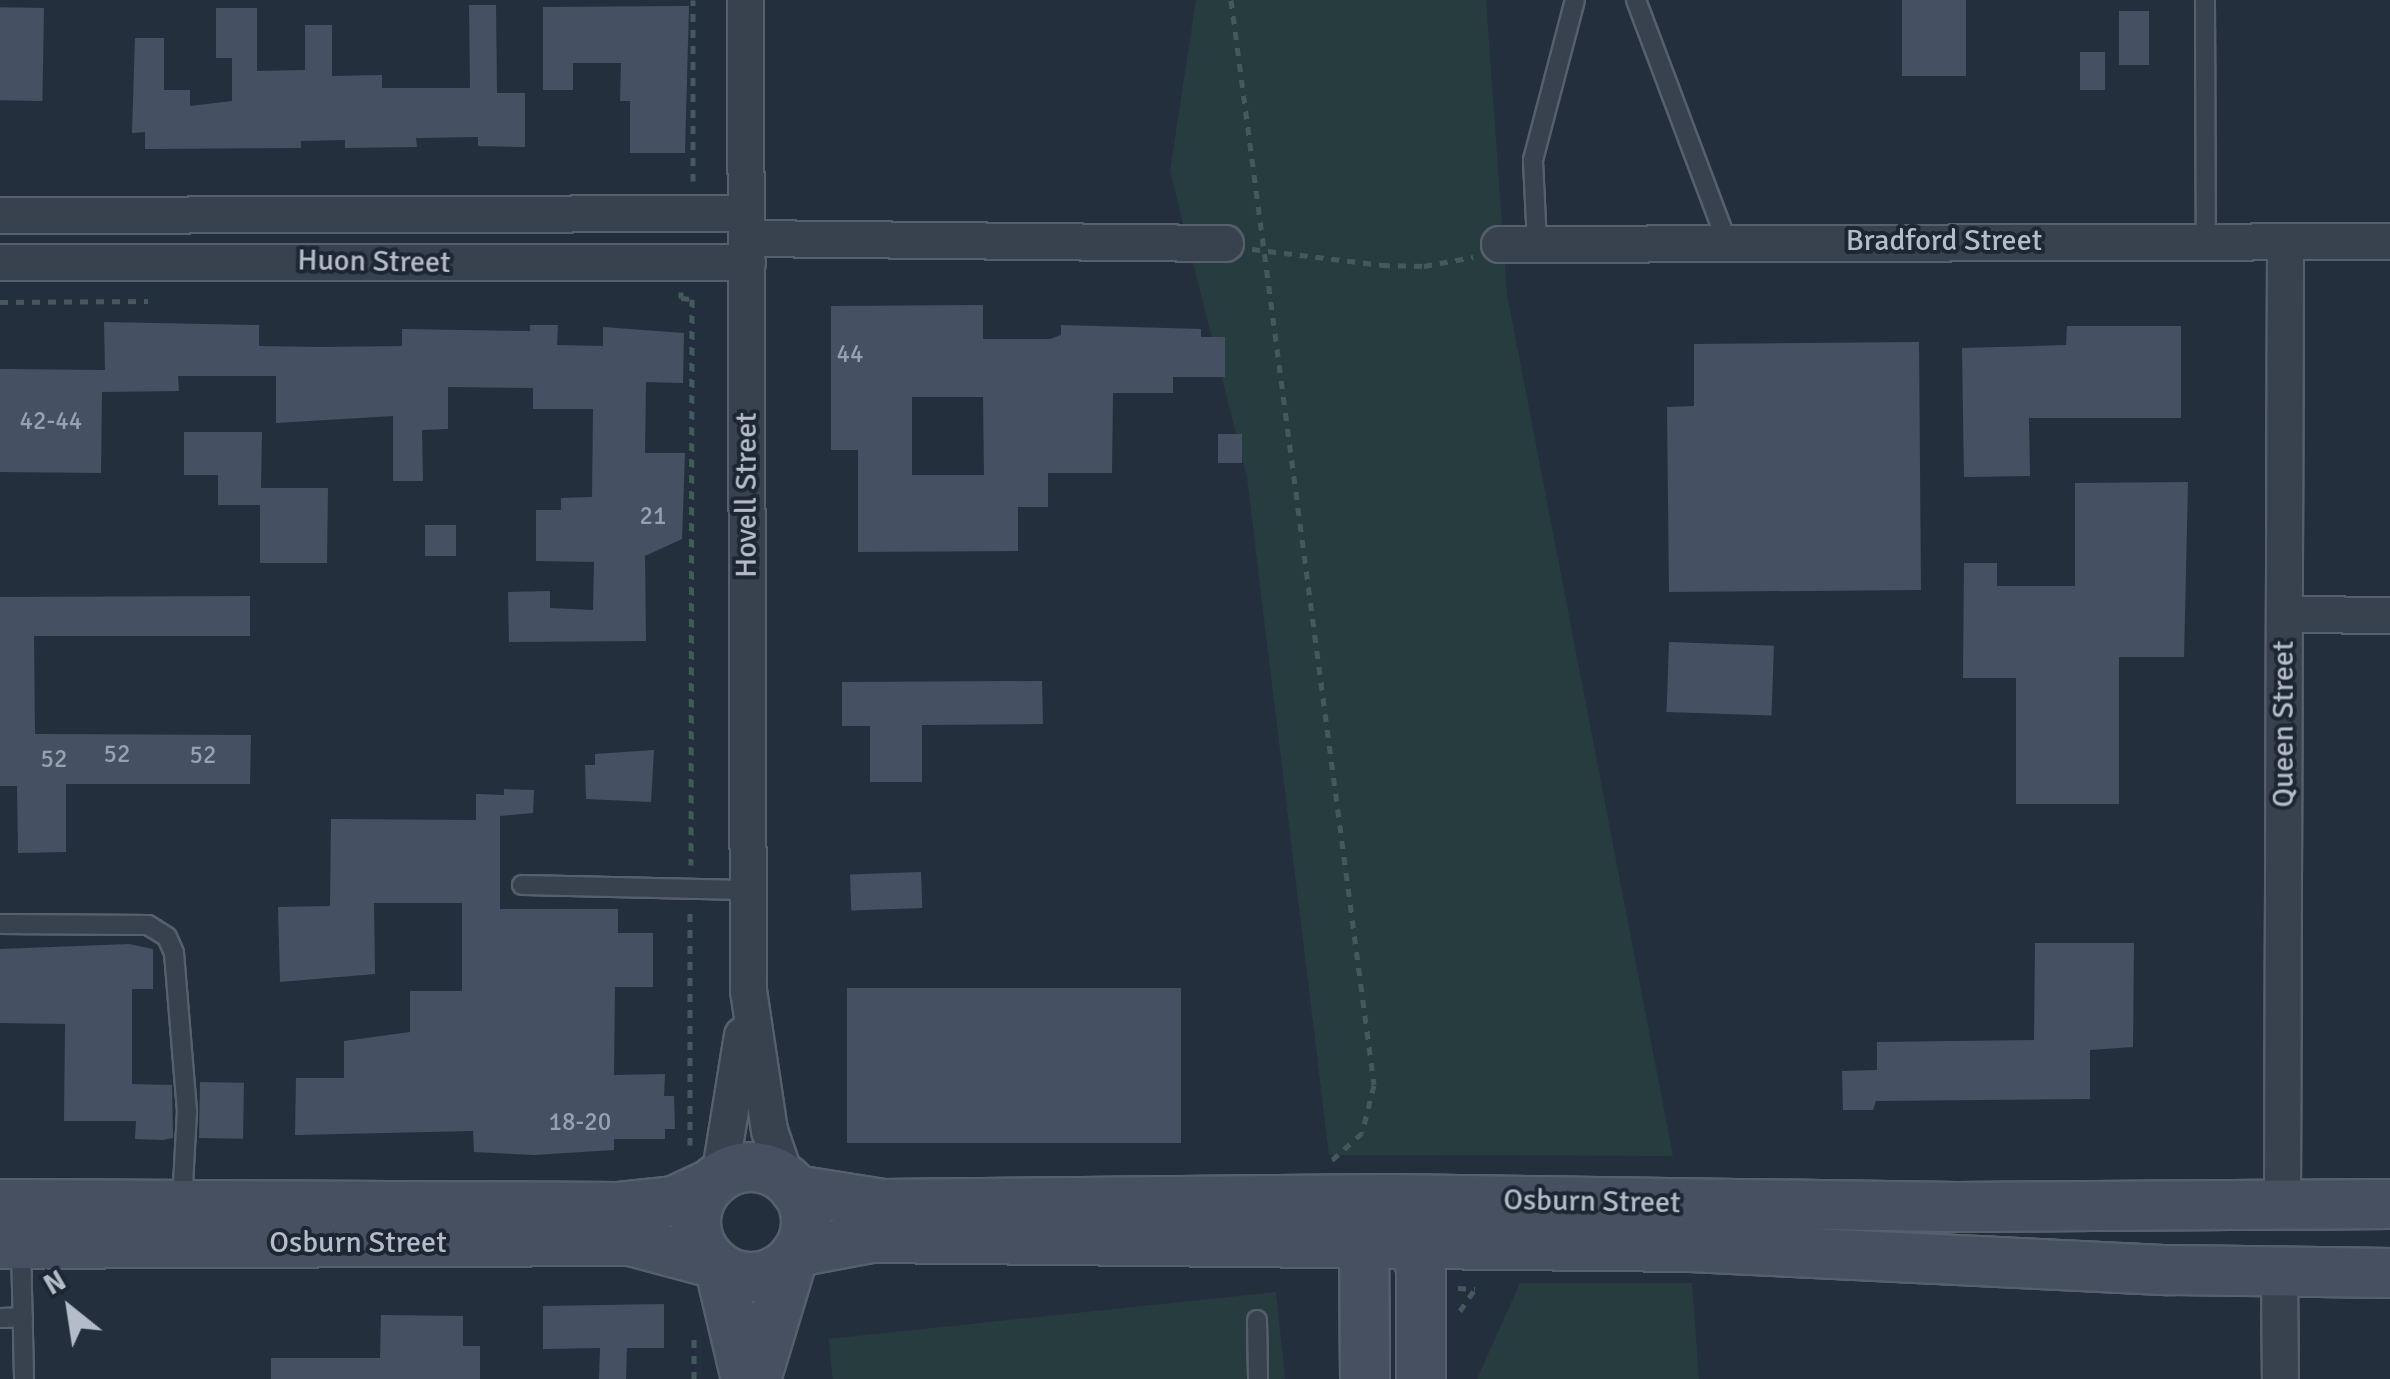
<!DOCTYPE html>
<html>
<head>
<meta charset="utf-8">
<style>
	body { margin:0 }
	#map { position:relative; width:2390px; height:1379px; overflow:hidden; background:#242f3e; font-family:Signika,sans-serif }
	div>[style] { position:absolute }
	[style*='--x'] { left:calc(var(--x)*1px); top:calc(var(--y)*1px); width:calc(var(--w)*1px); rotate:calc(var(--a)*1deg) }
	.green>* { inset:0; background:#263c3f; transform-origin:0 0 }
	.building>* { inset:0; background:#455162; transform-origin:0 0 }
	.path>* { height:5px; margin-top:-2.5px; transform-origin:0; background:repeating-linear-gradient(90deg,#44595c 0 8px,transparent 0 16px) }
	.roads { filter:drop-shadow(2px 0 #565f6c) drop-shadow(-2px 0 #565f6c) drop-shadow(0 2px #565f6c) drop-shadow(0 -2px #565f6c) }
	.lane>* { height:18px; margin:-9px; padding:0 9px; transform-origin:9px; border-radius:9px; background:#38414e }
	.street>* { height:35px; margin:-17.5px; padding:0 17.5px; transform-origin:17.5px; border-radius:17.5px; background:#38414e }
	.secondary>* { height:48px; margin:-24px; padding:0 24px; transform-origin:24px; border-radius:24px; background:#465061 }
	.secondary>.ring { margin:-24px; padding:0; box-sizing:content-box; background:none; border:48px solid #465061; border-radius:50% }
	span { translate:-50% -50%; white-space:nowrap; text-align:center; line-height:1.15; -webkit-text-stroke:8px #1d2633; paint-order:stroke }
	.number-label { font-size:25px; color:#98a1af }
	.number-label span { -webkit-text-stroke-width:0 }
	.street-label { font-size:30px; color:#b4bcc9 }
	.north { position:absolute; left:20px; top:1259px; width:100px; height:100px; -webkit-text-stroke:8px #1d2633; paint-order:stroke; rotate:330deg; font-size:28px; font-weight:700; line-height:40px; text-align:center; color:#b4bcc9 }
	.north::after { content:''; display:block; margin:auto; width:35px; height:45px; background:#b4bcc9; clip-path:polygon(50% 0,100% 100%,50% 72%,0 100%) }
</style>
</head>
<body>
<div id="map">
	<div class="green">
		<div style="clip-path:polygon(1196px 0,1486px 0,1507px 294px,1673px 1156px,1329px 1155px,1247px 478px,1170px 171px)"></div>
		<div style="clip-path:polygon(1520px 1283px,1692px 1283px,1699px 1379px,1477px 1379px)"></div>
		<div style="left:1276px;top:1292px;width:87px;height:450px;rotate:84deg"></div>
	</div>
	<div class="building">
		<div style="left:1902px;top:0;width:64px;height:76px"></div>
		<div style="clip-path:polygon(469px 5px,496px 5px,497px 93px,525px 93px,525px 147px,478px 146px,478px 137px,416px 138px,417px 147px,345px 148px,345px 140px,301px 141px,301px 148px,145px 149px,145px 132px,132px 133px,135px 38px,164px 38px,164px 90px,190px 90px,190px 106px,232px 101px,232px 58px,216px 58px,216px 8px,257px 8px,257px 71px,305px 70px,305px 25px,332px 25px,332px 76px,382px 75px,382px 88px,470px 88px)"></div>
		<div style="clip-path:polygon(689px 6px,685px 153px,630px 153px,630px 101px,620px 101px,621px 63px,573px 63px,573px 90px,543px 90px,543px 7px)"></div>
		<div style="left:44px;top:8px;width:93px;height:44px;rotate:91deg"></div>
		<div style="left:2119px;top:11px;width:30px;height:54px"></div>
		<div style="left:2080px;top:52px;width:25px;height:38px"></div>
		<div style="clip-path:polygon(evenodd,983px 305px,983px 339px,1050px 339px,1061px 335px,1061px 325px,1201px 329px,1201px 337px,1225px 337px,1225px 377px,1173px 377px,1173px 393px,1113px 393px,1112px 473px,1048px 473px,1048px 507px,1018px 507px,1018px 551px,858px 552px,858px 450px,831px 450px,831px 306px,983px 305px,912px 397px,983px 397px,984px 475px,912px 475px,912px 397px)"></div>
		<div style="clip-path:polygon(104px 322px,259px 325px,259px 346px,319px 347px,402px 346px,402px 329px,530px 331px,530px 325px,558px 325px,557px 345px,603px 346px,603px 327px,684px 333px,683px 383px,646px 382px,645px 453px,685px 453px,682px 539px,645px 556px,646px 641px,509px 642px,508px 592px,550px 591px,550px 608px,593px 610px,594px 562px,536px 561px,536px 510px,561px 510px,561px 498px,592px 497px,593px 409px,533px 409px,533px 388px,448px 387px,448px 429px,422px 430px,423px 481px,393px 481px,393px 416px,276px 423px,276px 376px,178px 376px,179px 391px,102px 392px,101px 473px,0 472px,0 369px,105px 370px)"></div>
		<div style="clip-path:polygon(2067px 326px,2181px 326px,2181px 418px,2029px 418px,2030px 476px,1964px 477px,1962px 348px,2066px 345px)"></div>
		<div style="clip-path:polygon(1919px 342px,1921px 590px,1669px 592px,1667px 407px,1694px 406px,1694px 344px)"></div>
		<div style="clip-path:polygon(184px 432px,262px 432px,261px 488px,328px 488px,327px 563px,260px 563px,260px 505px,218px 505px,218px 475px,184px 475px)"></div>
		<div style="left:1218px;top:434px;width:24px;height:29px"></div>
		<div style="clip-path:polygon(2188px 482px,2184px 657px,2119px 657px,2119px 804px,2016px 804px,2016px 678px,1963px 678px,1964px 563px,1997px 563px,1997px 586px,2075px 586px,2075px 483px)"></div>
		<div style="left:425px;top:525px;width:31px;height:31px"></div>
		<div style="clip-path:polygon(250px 596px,250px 636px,34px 636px,35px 734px,251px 735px,250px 784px,66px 784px,66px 852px,18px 853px,17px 786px,0 786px,0 597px)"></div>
		<div style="left:1669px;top:642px;width:105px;height:70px;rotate:2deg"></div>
		<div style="clip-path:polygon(1042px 681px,1043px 724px,922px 725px,922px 782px,870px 782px,870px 726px,842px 726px,842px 682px)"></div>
		<div style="clip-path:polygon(654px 750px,651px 802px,586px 799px,585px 765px,595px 765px,595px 754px)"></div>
		<div style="clip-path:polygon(504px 789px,534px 790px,533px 813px,500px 816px,500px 909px,618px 909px,618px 933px,653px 933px,653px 987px,615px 987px,614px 1075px,665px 1074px,664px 1096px,674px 1096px,675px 1129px,665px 1129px,665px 1139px,614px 1139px,614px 1150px,534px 1155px,474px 1152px,473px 1131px,295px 1135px,296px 1078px,344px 1078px,344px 1041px,410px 1032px,410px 991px,462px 991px,462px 903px,374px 903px,375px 974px,280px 982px,278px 907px,330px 906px,331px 819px,476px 820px,476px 794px,504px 795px)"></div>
		<div style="left:921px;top:872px;width:36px;height:71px;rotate:88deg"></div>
		<div style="clip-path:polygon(2035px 943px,2134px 943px,2133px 1047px,2090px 1050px,2090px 1099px,1876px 1101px,1873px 1110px,1843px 1110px,1842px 1071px,1877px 1070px,1877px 1042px,2034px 1040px)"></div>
		<div style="clip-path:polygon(129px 944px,153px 949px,153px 989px,132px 989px,132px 1084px,172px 1085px,173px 1138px,163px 1140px,135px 1139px,136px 1121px,64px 1121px,65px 1024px,0 1023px,0 949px)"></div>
		<div style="left:1181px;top:988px;width:155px;height:334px;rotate:90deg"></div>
		<div style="left:200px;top:1082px;width:44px;height:56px;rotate:1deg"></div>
		<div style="clip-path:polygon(664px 1304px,664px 1348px,627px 1348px,626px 1379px,599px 1379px,600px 1348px,543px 1349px,543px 1306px)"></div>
		<div style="clip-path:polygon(381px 1315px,463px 1316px,463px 1346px,480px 1346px,480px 1379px,271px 1379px,271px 1358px,380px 1358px)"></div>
	</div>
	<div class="path">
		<div style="--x:1231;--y:0;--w:1094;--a:82.49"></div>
		<div style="--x:1374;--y:1085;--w:49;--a:104"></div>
		<div style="--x:1362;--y:1133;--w:42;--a:137.9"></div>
		<div style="--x:693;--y:181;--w:181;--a:-90"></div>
		<div style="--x:1252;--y:249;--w:131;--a:7"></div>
		<div style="--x:1382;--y:265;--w:42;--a:1.4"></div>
		<div style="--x:1424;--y:266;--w:50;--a:-10.4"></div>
		<div style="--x:681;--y:292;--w:6;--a:90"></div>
		<div style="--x:681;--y:298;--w:11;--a:5"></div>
		<div style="--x:692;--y:299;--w:566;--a:90.1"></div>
		<div style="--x:0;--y:302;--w:148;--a:-0.4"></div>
		<div style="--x:690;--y:1145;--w:234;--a:-90"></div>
		<div style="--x:1458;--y:1288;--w:17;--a:3"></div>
		<div style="--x:1460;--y:1311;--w:27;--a:-56"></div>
		<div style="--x:694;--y:1379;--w:44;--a:-90"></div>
	</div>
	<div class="roads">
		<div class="lane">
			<div style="--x:1636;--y:0;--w:256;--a:69.4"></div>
			<div style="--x:2205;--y:0;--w:242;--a:89.8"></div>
			<div style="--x:1537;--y:243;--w:83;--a:-92.8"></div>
			<div style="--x:1533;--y:160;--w:165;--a:-75.3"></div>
			<div style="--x:522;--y:885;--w:224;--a:1.3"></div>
			<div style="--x:0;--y:924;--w:148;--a:0.4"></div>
			<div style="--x:148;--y:925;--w:22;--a:32"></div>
			<div style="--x:167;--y:937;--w:17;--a:66"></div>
			<div style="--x:174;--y:953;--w:159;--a:85.3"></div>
			<div style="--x:187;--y:1111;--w:93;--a:93.1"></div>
			<div style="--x:21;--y:1245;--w:134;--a:88.7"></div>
			<div style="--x:0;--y:1318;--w:23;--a:-2"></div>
			<div style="--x:1257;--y:1320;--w:59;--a:89"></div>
		</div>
		<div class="street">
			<div style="--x:745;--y:0;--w:990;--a:89.83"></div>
			<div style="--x:748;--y:990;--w:142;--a:81.5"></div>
			<div style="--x:769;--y:1130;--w:56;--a:71.2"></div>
			<div style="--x:0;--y:215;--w:745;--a:-0.15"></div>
			<div style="--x:746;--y:238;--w:479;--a:0.6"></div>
			<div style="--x:1499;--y:244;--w:891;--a:-0.19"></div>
			<div style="--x:0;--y:262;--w:747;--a:0"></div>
			<div style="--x:2285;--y:614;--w:105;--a:0.5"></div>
			<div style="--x:719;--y:1177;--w:144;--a:-80.8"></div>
			<div style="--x:2282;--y:1204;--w:961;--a:-89.82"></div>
			<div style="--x:2279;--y:1273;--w:106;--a:89.5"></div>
		</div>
		<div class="secondary">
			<div class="ring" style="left:696px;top:1167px;width:62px;height:62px"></div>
			<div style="--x:795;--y:1190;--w:89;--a:9"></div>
			<div style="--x:883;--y:1204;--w:507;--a:-0.57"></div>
			<div style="--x:1390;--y:1199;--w:567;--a:0.81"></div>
			<div style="--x:1957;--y:1207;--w:433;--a:-0.4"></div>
			<div style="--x:0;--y:1204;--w:617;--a:0.28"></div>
			<div style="--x:617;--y:1207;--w:57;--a:-6"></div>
			<div style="--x:674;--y:1201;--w:38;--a:-25"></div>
			<div style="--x:1404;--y:1224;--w:46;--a:68.4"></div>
			<div style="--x:1421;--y:1267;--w:112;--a:90"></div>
			<div style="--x:0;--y:1244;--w:631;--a:-0.27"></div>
			<div style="--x:631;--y:1241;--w:85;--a:15"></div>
			<div style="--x:797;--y:1252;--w:76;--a:-10.6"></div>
			<div style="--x:872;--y:1238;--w:819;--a:0.63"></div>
			<div style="--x:1691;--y:1247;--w:477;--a:2.8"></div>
			<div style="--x:2167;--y:1270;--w:223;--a:0.8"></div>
			<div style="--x:720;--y:1269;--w:113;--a:76.7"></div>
			<div style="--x:756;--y:1379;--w:127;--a:-73.1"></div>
			<div style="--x:1365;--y:1379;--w:133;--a:-90.4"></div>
			<div style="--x:1364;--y:1246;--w:30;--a:-60"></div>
		</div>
	</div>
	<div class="number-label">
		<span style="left:850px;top:354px">44</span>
		<span style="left:51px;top:421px">42-44</span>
		<span style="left:653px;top:516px">21</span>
		<span style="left:117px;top:754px">52</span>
		<span style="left:203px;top:755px">52</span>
		<span style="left:54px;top:759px">52</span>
		<span style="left:580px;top:1122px">18-20</span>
	</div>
	<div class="street-label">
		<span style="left:1944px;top:241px">Bradford Street</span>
		<span style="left:374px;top:262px;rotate:1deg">Huon Street</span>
		<span style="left:747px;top:495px;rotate:-90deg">Hovell Street</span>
		<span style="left:2284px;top:724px;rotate:-90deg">Queen Street</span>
		<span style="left:1592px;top:1202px;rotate:1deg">Osburn Street</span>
		<span style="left:358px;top:1243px">Osburn Street</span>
	</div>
	<div class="north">N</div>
</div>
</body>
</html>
